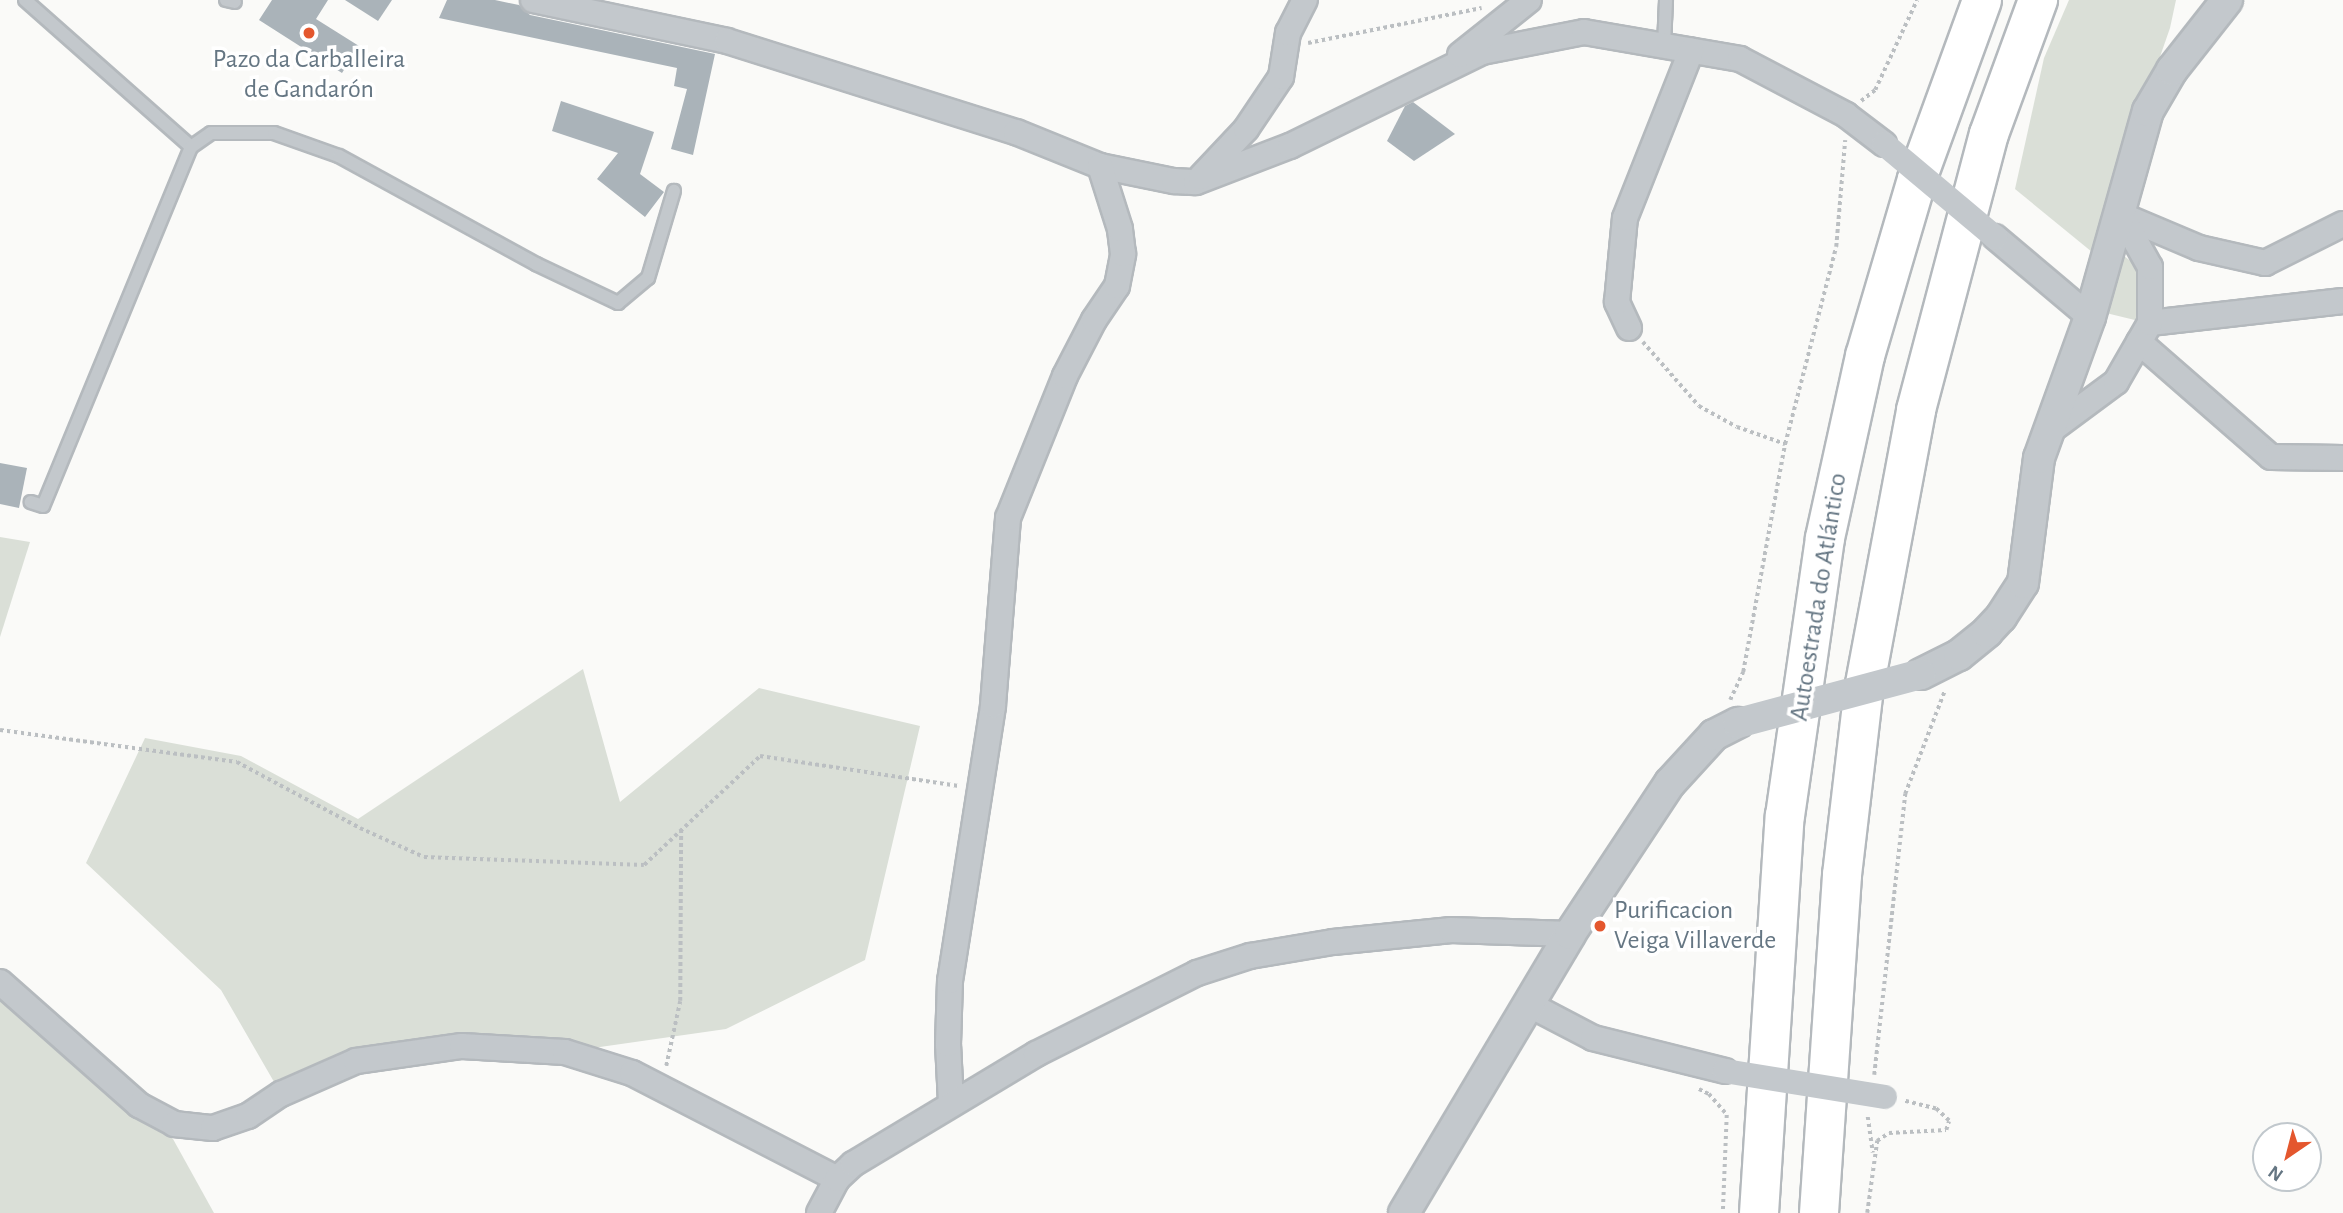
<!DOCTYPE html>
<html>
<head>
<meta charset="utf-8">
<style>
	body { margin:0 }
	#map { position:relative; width:2343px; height:1213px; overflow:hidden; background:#fafaf8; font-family:"Alegreya Sans",sans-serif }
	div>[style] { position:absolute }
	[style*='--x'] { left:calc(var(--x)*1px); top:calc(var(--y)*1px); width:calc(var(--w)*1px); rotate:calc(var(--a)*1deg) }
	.green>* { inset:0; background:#dadfd7 }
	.building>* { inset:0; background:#aab3b9 }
	.path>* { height:3.5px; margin-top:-1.75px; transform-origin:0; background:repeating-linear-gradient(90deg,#bbbfc2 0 3.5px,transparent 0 7px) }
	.roads { filter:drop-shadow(2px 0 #b4b9bd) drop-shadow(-2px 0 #b4b9bd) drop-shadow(0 2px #b4b9bd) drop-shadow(0 -2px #b4b9bd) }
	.service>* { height:12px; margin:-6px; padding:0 6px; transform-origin:6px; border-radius:6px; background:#c3c8cc }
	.minor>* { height:24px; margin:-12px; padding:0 12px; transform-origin:12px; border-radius:12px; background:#c3c8cc }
	.tertiary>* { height:30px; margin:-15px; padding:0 15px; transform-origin:15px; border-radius:15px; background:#c3c8cc }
	.motorway>* { height:38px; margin:-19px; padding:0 19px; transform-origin:19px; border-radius:19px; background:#fff }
	.minor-bridge>* { height:24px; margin:-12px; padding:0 12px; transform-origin:12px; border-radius:12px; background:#c3c8cc }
	.tertiary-bridge>* { height:30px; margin:-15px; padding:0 15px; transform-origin:15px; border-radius:15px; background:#c3c8cc }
	.dots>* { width:19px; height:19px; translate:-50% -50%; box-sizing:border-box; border:4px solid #fff; border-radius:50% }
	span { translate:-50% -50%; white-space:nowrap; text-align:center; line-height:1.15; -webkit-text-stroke:7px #fff; paint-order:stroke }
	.poi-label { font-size:26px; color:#657683 }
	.left { translate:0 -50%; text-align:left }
	.street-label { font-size:26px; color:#657683 }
	.north { position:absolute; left:2252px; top:1122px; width:70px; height:70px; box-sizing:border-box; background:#fff; border:2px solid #c1c8cd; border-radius:50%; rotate:215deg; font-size:19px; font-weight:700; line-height:28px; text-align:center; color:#657683 }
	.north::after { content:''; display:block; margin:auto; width:24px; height:32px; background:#e4572e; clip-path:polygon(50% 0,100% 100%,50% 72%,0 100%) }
</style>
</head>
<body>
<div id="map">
	<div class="green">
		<div style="clip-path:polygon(2069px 0,2176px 0,2170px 28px,2092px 252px,2015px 189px,2044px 58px)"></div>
		<div style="clip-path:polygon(2124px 256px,2141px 269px,2139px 321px,2106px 313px)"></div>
		<div style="clip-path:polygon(0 537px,30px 542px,0 637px)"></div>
		<div style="clip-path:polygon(583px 669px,620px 802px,759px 688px,920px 726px,865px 960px,726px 1029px,565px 1052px,356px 1061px,281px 1094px,221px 990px,86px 863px,145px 738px,241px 756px,358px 819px)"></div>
		<div style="clip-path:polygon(0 987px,51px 1025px,173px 1139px,214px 1213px,0 1213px)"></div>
	</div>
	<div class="building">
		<div style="clip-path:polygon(272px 0,328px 0,316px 19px,359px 46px,342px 73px,259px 20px)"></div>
		<div style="clip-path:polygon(345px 0,392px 0,378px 21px)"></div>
		<div style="clip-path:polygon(447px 0,495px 0,519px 5px,530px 15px,715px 54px,693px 155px,671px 149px,687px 89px,674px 86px,677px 68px,439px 18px)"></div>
		<div style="clip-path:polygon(561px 101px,654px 132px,640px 174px,664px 192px,645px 217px,597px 179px,618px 153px,552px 131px)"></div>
		<div style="clip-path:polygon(1413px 102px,1455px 134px,1414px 161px,1387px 141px,1405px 106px)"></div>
		<div style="clip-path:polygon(0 463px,27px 468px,19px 508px,0 504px)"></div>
	</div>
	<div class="path">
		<div style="--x:1308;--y:43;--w:177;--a:-11.4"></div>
		<div style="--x:1861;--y:101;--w:18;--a:-38"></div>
		<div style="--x:1875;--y:90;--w:99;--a:-65"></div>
		<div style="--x:1643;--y:342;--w:85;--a:48.8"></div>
		<div style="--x:1699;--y:406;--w:43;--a:28.9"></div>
		<div style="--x:1737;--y:427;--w:51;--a:19.5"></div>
		<div style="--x:1730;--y:700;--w:31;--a:-65"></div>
		<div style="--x:1743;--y:672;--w:232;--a:-79.6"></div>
		<div style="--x:1785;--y:444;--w:203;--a:-75.5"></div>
		<div style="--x:1836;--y:247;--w:107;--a:-85.2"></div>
		<div style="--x:0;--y:730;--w:239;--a:7.7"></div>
		<div style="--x:237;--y:762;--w:140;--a:28.2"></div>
		<div style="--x:360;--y:828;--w:70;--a:24.4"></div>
		<div style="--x:424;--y:857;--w:220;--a:2.1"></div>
		<div style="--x:644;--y:865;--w:159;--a:-43.2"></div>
		<div style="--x:760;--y:756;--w:201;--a:8.6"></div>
		<div style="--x:666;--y:1066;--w:66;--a:-77.8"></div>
		<div style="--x:680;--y:1001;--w:170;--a:-89.7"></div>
		<div style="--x:1874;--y:1075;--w:283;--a:-83.7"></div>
		<div style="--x:1905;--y:794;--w:111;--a:-69"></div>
		<div style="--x:1699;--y:1089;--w:11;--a:27"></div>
		<div style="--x:1709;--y:1094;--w:28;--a:49"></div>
		<div style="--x:1727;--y:1115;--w:98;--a:92.3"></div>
		<div style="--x:1868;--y:1117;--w:36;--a:82"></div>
		<div style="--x:1867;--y:1213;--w:73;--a:-82.1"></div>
		<div style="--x:1877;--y:1141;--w:14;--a:-34"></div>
		<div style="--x:1889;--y:1133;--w:57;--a:-3"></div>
		<div style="--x:1946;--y:1130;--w:9;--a:-72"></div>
		<div style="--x:1949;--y:1121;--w:18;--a:-137"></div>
		<div style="--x:1936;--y:1109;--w:32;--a:-166"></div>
	</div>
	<div class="roads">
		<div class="service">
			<div style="--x:25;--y:0;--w:222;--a:41.5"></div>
			<div style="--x:191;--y:147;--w:388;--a:112.4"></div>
			<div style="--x:43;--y:506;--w:13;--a:-162"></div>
			<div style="--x:226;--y:0;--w:9;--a:13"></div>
			<div style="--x:1664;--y:46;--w:46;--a:-87.5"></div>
			<div style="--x:191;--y:147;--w:24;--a:-35"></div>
			<div style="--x:211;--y:133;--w:63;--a:0"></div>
			<div style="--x:274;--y:133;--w:69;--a:19.5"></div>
			<div style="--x:339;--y:156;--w:225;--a:28.7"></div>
			<div style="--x:536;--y:264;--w:91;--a:25.4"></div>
			<div style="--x:618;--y:303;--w:39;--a:-40"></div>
			<div style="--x:648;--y:278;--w:91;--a:-73.4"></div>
		</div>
		<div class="minor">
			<div style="--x:533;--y:0;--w:198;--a:11.9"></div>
			<div style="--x:727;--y:41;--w:303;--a:17.5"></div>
			<div style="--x:1016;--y:132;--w:91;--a:22"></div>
			<div style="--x:1100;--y:166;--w:76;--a:11.5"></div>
			<div style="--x:1174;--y:181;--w:22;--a:3"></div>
			<div style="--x:1196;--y:182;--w:101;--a:-21"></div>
			<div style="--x:1290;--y:146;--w:214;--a:-26.1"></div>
			<div style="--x:1482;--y:52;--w:104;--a:-11.1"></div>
			<div style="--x:1584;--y:32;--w:158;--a:9.8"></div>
			<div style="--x:1740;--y:59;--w:120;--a:27.8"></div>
			<div style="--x:1846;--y:115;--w:48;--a:37.3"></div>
			<div style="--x:1460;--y:55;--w:88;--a:-38.6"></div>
			<div style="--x:1201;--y:177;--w:66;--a:-46.8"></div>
			<div style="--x:1246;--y:129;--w:63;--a:-56.1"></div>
			<div style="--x:1281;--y:77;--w:45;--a:-81"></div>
			<div style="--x:1288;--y:33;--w:37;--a:-63"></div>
			<div style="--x:2121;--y:215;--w:85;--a:22.9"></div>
			<div style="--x:2199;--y:248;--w:68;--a:12.8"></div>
			<div style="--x:2265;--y:263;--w:87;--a:-26.6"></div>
			<div style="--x:1995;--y:237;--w:124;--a:40.1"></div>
			<div style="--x:2150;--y:323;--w:194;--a:-6.5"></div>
			<div style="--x:1629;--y:328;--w:29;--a:-115"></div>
			<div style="--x:1617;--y:302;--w:84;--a:-84.6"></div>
			<div style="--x:1625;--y:218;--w:180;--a:-68.4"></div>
			<div style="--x:2139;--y:342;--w:175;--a:41.1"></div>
			<div style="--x:2271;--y:457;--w:72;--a:0.8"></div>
			<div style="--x:2047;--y:433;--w:86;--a:-36.5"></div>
			<div style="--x:2116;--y:382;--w:68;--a:-60"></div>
			<div style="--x:2150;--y:323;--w:56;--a:-90"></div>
			<div style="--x:2150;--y:267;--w:60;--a:-119.1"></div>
			<div style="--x:0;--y:982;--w:186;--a:41.5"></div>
			<div style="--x:139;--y:1105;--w:40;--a:28"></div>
			<div style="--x:174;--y:1124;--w:39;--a:6"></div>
			<div style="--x:213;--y:1128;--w:37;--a:-19"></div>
			<div style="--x:248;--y:1116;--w:40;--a:-34"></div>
			<div style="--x:281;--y:1094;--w:82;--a:-23.7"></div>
			<div style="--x:356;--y:1061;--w:107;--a:-8.1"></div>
			<div style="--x:462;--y:1046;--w:103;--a:3.3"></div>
			<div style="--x:565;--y:1052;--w:70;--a:17.4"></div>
			<div style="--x:632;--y:1073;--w:231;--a:27.3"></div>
			<div style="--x:1530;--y:1005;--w:71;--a:27.6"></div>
			<div style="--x:1593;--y:1038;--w:136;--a:14"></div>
			<div style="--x:951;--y:1103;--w:59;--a:-92.9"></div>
			<div style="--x:948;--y:1044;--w:63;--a:-88.2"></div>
			<div style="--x:950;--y:981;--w:279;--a:-81.1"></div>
			<div style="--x:993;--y:705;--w:188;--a:-85.4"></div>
			<div style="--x:1008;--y:518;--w:153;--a:-68.1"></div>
			<div style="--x:1065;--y:376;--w:63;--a:-62.6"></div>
			<div style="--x:1094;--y:320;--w:41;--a:-55.9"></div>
			<div style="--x:1117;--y:286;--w:33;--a:-79"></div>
			<div style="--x:1123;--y:254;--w:25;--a:-97"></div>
			<div style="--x:1120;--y:229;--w:66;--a:-107.6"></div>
			<div style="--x:819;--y:1213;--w:38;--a:-62"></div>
			<div style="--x:837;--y:1179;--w:22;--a:-43"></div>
			<div style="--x:853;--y:1164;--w:214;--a:-31"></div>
			<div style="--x:1036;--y:1054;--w:180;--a:-26.7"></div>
			<div style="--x:1197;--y:973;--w:56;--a:-17.8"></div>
			<div style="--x:1250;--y:956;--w:84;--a:-9.6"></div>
			<div style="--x:1333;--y:942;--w:119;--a:-5.8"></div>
			<div style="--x:1451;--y:930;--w:119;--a:1.9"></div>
		</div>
		<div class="tertiary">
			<div style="--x:1921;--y:674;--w:42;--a:-26.6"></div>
			<div style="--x:1959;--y:655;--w:36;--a:-39"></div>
			<div style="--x:1987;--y:632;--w:21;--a:-47"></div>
			<div style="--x:2001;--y:617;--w:40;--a:-57.1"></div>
			<div style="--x:2023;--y:583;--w:126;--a:-82.7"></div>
			<div style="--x:2039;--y:458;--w:150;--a:-70.1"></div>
			<div style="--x:2090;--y:317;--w:214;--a:-74.3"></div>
			<div style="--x:2148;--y:111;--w:48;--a:-59.7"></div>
			<div style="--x:2172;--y:70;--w:89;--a:-51.8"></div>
			<div style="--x:1404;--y:1213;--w:325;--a:-59.2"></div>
			<div style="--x:1570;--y:934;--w:181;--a:-56.5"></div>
			<div style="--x:1670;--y:783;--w:65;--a:-47.5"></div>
			<div style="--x:1714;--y:735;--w:27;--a:-27"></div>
		</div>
		<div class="motorway">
			<div style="--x:1759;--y:1213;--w:398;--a:-86.3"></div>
			<div style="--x:1785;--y:816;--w:281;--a:-81.8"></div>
			<div style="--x:1825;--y:538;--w:186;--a:-77.6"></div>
			<div style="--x:1865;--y:356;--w:184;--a:-73.6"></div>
			<div style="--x:1917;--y:179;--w:190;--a:-70"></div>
			<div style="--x:1819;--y:1213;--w:339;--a:-86.1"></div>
			<div style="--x:1842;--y:875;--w:187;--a:-83.3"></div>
			<div style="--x:1864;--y:689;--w:284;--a:-79.4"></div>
			<div style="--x:1916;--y:410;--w:285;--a:-75.2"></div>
			<div style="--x:1989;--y:134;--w:143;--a:-69.9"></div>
		</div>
	</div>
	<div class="minor-bridge">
		<div style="--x:1884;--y:144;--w:145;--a:40"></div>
		<div style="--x:1725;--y:1071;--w:162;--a:9.2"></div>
	</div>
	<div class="tertiary-bridge">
		<div style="--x:1738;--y:723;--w:189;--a:-15"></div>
	</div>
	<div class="dots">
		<div style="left:309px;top:33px;background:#e4572e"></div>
		<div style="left:1600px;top:926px;background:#e4572e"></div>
	</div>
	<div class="poi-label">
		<span style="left:309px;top:75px">Pazo da Carballeira<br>de Gandarón</span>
		<span class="left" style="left:1614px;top:926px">Purificacion<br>Veiga Villaverde</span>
	</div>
	<div class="street-label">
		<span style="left:1819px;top:597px;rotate:-81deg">Autoestrada do Atlántico</span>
	</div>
	<div class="north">N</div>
</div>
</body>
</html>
